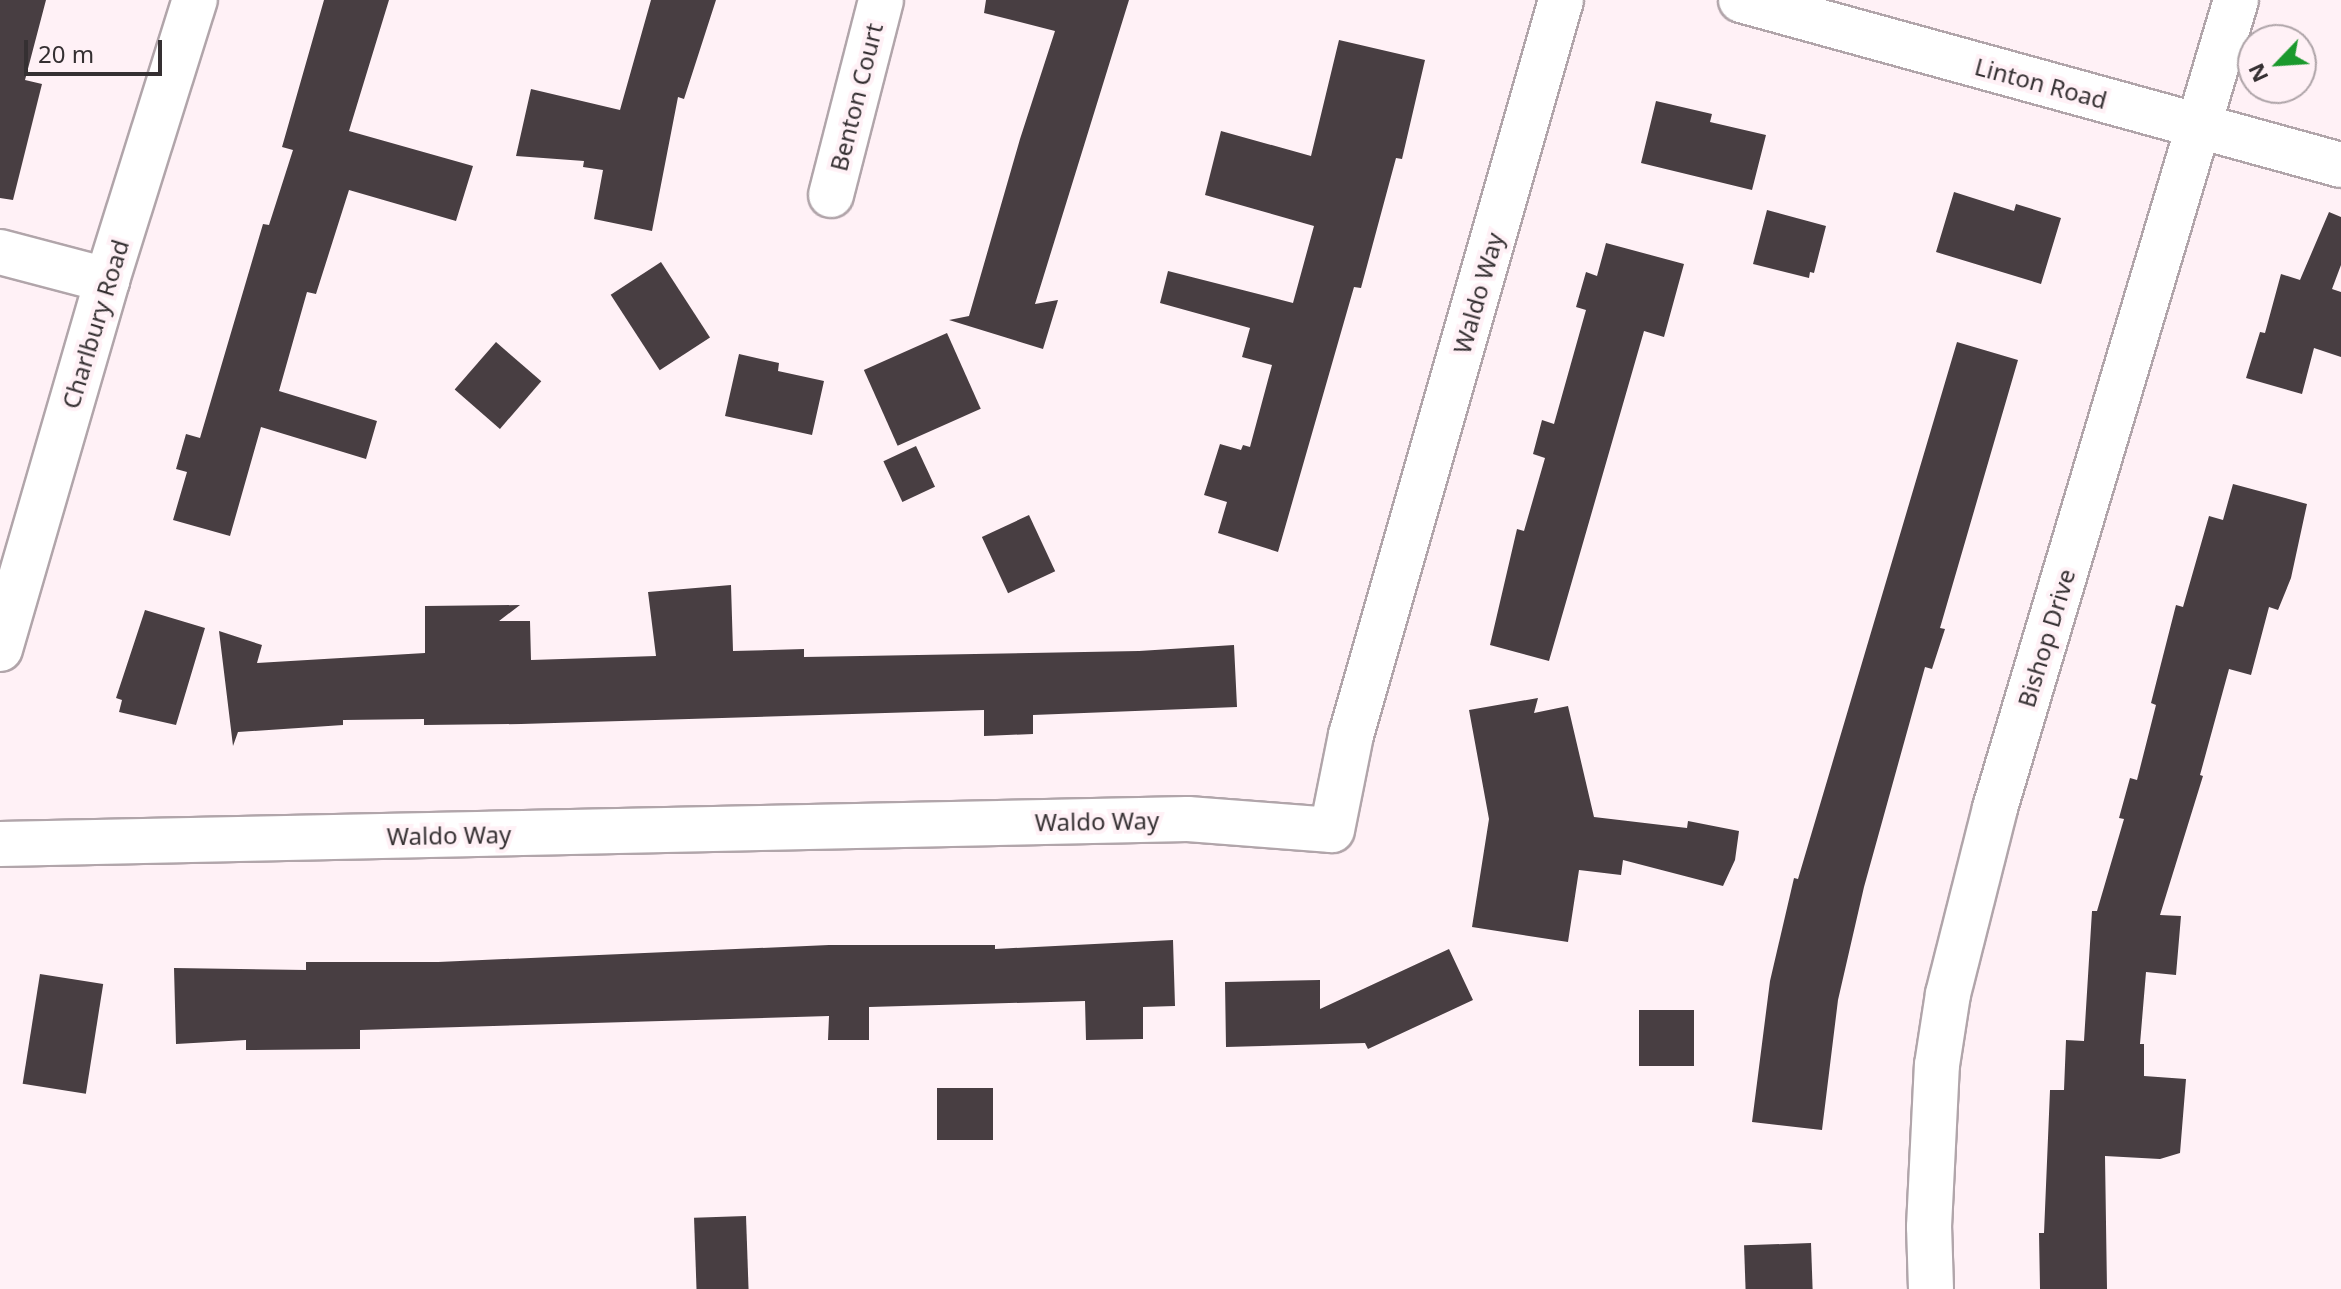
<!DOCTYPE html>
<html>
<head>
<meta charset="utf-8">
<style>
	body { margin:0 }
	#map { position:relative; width:2341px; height:1289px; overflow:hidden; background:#fff1f6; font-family:"Noto Sans",sans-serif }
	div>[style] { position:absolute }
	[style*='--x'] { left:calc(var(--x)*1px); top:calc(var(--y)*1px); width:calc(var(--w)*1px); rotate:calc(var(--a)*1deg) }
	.building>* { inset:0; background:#483e42; transform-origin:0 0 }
	.roads { filter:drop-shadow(2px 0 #b1a5aa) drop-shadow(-2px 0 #b1a5aa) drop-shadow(0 2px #b1a5aa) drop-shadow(0 -2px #b1a5aa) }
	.minor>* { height:44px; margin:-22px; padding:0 22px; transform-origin:22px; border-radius:22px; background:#fff }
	span { translate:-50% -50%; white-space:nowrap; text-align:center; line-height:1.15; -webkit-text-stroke:8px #fff1f6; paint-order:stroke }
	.street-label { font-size:24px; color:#353032 }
	.north { position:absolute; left:2237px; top:24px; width:80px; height:80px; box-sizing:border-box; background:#fff1f6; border:2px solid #aea4a8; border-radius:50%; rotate:245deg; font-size:22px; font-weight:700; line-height:32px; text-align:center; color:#353032 }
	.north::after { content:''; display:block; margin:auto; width:28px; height:36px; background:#1b992d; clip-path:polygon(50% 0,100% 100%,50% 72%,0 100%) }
	.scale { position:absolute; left:24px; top:40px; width:138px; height:36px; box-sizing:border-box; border:4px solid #353032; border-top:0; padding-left:10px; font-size:24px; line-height:28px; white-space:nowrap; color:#353032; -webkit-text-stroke:6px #fff1f6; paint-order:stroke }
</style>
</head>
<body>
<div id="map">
	<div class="building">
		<div style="clip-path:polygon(0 0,46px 0,25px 80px,42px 84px,13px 200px,0 198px)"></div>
		<div style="clip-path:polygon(324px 0,389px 0,349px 131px,473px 166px,456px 221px,349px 190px,316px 294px,307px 292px,279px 391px,377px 421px,366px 459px,261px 427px,230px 536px,173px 520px,187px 472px,176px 469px,186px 434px,200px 438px,263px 224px,269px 225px,293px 150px,282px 147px)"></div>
		<div style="clip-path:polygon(651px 0,716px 0,684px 99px,678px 97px,652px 231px,594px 219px,603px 170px,583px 167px,584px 161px,516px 156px,531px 89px,620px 110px)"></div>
		<div style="clip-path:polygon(986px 0,1129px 0,1035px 304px,1058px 300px,1043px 349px,949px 320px,969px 316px,1020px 139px,1055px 31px,984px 13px)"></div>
		<div style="clip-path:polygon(1339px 40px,1425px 60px,1402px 159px,1396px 158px,1361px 288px,1354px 287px,1278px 552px,1218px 533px,1227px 502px,1204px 495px,1220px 444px,1241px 450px,1243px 445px,1250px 447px,1272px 365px,1242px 357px,1250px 328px,1160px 303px,1168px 271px,1293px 303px,1314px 226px,1205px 195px,1221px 131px,1311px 156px)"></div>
		<div style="clip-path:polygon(1656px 101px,1712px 114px,1710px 122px,1766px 135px,1752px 190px,1641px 163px)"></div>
		<div style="clip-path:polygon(1954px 192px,2014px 211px,2016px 204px,2061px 218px,2041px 284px,1936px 252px)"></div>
		<div style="clip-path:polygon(1767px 210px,1826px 226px,1814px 273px,1810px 272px,1809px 278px,1753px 264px)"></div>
		<div style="clip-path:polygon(2329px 212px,2341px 217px,2341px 265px,2332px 289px,2341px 292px,2341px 357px,2314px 348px,2302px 394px,2246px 378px,2260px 332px,2265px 333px,2281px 274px,2300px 280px)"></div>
		<div style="clip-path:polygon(1606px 243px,1684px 264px,1664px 337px,1644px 331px,1549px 661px,1490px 645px,1517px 529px,1524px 531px,1545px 458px,1533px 454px,1542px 420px,1554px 424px,1586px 310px,1576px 307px,1586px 272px,1597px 276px)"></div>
		<div style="left:661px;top:262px;width:90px;height:60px;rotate:57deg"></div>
		<div style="left:947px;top:333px;width:83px;height:91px;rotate:66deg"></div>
		<div style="left:496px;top:342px;width:60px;height:63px;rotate:41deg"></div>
		<div style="clip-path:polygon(1957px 342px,2018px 360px,1940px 628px,1945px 629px,1932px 669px,1925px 667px,1864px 887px,1838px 1000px,1822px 1130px,1752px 1122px,1770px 981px,1794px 878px,1798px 879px)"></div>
		<div style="clip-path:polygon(739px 354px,779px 363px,778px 371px,824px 381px,812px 435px,725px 416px)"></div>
		<div style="left:916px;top:446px;width:45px;height:36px;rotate:65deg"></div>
		<div style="clip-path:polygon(2233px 484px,2307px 504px,2291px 578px,2278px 610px,2269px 607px,2251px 675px,2229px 669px,2200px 775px,2203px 776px,2160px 915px,2181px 916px,2176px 975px,2146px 972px,2140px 1044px,2144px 1044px,2144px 1076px,2186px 1079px,2180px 1153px,2160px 1159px,2105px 1156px,2107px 1289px,2040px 1289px,2039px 1233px,2044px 1233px,2050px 1090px,2064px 1090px,2066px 1040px,2084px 1041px,2092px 911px,2097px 911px,2124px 819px,2119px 818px,2130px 778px,2137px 780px,2156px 705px,2151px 703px,2176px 605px,2183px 607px,2209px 516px,2223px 520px)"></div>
		<div style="left:1029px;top:515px;width:62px;height:52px;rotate:65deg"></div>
		<div style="clip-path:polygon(731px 585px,733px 651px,804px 649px,804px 657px,1139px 651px,1234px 645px,1237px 707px,1033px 715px,1033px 734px,984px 736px,984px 710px,521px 724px,424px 725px,424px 719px,343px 720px,343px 725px,238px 732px,233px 746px,219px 631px,262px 645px,257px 663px,425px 653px,425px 606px,520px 605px,499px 621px,530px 621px,531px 660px,656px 656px,648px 592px)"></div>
		<div style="clip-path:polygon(145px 610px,205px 628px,176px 725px,119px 712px,122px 700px,116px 698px)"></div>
		<div style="clip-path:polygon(1538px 698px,1534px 713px,1568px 706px,1594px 817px,1687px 828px,1688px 821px,1739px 831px,1735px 860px,1723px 886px,1623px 860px,1621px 875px,1579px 870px,1568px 942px,1472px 927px,1489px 819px,1469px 710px)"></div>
		<div style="clip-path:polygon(1173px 940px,1175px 1006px,1143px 1007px,1143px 1039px,1086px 1040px,1085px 1001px,869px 1007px,869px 1040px,828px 1040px,829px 1016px,360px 1030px,360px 1049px,246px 1050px,246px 1040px,176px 1044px,174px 968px,306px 970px,306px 962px,438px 962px,829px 945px,995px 945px,995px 949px)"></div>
		<div style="clip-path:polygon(1449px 949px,1473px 1000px,1368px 1049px,1365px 1043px,1226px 1047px,1225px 982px,1320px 980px,1320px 1009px)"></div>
		<div style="left:40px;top:974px;width:64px;height:111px;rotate:9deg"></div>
		<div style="left:1639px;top:1010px;width:55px;height:56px"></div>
		<div style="left:993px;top:1088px;width:52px;height:56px;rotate:90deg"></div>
		<div style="left:746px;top:1216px;width:73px;height:52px;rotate:88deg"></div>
		<div style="left:1811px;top:1243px;width:46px;height:67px;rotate:88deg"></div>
	</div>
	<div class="roads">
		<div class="minor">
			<div style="--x:1741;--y:0;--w:622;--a:15.38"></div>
			<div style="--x:831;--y:195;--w:201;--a:-75.6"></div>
			<div style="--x:0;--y:252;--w:111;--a:14.7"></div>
			<div style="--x:0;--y:649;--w:384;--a:-73.8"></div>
			<div style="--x:107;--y:280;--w:294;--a:-72.6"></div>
			<div style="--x:0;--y:844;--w:1188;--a:-1.21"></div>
			<div style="--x:1188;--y:819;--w:144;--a:4.4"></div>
			<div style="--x:1332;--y:830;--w:97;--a:-78.7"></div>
			<div style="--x:1351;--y:735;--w:764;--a:-74.05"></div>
			<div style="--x:1931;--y:1289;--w:62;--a:-91.8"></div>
			<div style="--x:1929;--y:1227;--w:162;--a:-87.2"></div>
			<div style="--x:1937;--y:1065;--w:72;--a:-81.2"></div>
			<div style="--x:1948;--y:994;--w:192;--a:-75.8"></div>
			<div style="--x:1995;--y:808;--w:843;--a:-73.39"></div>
		</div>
	</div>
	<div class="street-label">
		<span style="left:2041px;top:83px;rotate:15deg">Linton Road</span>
		<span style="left:856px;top:97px;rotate:-76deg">Benton Court</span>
		<span style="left:1478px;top:293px;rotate:-74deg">Waldo Way</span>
		<span style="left:95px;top:324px;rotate:-73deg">Charlbury Road</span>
		<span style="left:2046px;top:638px;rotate:-73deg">Bishop Drive</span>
		<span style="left:1097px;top:821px;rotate:-1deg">Waldo Way</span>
		<span style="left:449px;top:835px;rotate:-1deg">Waldo Way</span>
	</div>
	<div class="north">N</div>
	<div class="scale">20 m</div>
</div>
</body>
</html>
